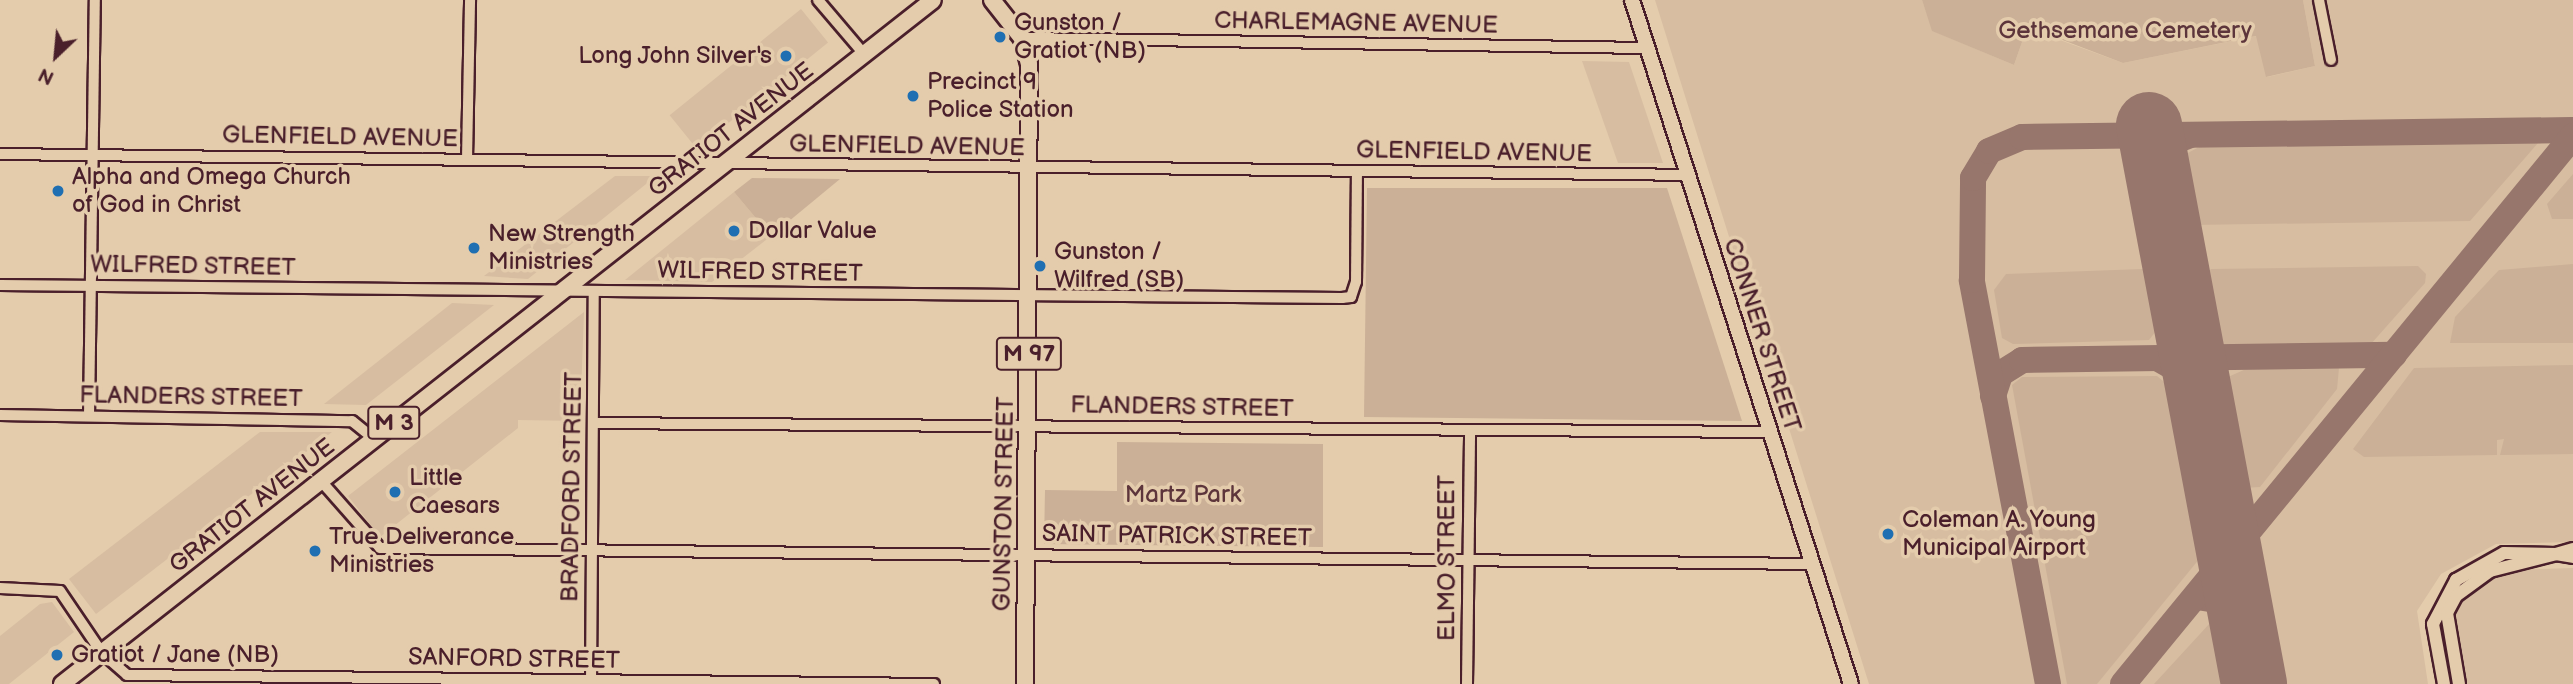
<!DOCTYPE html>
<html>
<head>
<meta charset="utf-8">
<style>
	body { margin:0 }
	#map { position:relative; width:2573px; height:684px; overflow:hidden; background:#e4ccac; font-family:"Balsamiq Sans",sans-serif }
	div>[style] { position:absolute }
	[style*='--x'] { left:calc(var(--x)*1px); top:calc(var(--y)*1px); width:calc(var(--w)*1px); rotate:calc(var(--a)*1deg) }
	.built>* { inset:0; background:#d7bda1; transform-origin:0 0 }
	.green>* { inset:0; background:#cbb097 }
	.taxiway>* { height:26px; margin:-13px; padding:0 13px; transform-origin:13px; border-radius:13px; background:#97766c }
	.runway>* { height:66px; margin:-33px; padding:0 33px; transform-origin:33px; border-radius:33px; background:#97766c }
	.roads { filter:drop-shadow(2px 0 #4a1f2b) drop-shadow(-2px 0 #4a1f2b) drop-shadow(0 2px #4a1f2b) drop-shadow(0 -2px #4a1f2b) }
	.minor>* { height:10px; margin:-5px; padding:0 5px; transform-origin:5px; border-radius:5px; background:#e4ccac }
	.tertiary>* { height:12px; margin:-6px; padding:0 6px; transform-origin:6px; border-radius:6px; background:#e4ccac }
	.secondary>* { height:14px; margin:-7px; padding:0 7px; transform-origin:7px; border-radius:7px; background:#e4ccac }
	.primary>* { height:16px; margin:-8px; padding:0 8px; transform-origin:8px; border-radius:8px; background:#e4ccac }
	.dots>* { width:19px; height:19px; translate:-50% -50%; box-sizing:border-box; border:4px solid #e4ccac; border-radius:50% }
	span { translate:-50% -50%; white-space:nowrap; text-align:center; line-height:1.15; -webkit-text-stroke:7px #e4ccac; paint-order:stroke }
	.shield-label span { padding:2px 5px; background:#e4ccac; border:2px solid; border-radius:5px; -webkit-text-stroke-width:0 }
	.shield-label { font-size:23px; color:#4a1f2b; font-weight:700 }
	.poi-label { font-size:24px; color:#4a1f2b }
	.left { translate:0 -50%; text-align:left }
	.right { translate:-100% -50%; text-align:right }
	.street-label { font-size:24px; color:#4a1f2b }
	.park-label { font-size:24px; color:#5d353b }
	.north { position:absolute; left:21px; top:21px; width:70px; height:70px; -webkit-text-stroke:5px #e4ccac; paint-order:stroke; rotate:206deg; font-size:19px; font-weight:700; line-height:28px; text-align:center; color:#4a1f2b }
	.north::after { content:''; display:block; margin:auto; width:24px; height:32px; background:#4a1f2b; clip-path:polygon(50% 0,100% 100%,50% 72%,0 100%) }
</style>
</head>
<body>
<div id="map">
	<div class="built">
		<div style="clip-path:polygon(1655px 0,1922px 0,1933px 31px,2014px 65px,2028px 25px,2041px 17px,2060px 40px,2123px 63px,2257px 36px,2267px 77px,2315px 66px,2303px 0,2573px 0,2573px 542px,2496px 544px,2441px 574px,2417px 611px,2428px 684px,1869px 684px)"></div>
		<div style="left:801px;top:9px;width:43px;height:169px;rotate:51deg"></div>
		<div style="clip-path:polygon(1582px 61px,1629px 62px,1663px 163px,1618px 163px)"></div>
		<div style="clip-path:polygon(615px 176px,656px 176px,528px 279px,484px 276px)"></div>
		<div style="clip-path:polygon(734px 192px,771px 236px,712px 282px,625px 280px)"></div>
		<div style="clip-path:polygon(452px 303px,494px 305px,366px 405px,324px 404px)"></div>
		<div style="clip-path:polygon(584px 312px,580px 421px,518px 420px,518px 428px,380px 537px,348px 496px)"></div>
		<div style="clip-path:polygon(260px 432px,332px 432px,96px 614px,69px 579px)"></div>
		<div style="clip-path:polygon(2573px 568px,2573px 684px,2466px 684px,2452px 609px,2487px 578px,2510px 570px)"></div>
		<div style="clip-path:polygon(52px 602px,74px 632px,9px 684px,0 684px,0 636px,40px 604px)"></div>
	</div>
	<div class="green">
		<div style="clip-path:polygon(1922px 0,2303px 0,2315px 66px,2266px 77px,2256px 36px,2123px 63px,2060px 39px,2041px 17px,2028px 25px,2014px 65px,1932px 31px)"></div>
		<div style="clip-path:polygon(2538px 143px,2470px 221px,2190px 225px,2180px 171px,2184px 155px,2201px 146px)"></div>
		<div style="clip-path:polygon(2573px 174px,2573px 219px,2552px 219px,2547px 204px)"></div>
		<div style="clip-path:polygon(752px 178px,840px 179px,771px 236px,734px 192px)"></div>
		<div style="clip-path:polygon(1367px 188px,1667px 188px,1742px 421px,1364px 417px)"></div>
		<div style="clip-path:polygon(2573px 264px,2573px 343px,2450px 343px,2455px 317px,2499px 270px)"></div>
		<div style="clip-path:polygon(2418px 266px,2426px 274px,2425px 283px,2370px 345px,2223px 345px,2212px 331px,2201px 279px,2211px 269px)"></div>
		<div style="clip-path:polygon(2143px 269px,2156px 282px,2163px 322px,2149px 340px,2013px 344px,2002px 338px,1994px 290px,2006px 274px)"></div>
		<div style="clip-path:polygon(2573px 365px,2573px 454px,2500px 455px,2504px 439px,2497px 440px,2497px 455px,2364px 457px,2353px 449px,2414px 368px)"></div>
		<div style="clip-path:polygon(2339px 368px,2337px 389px,2260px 487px,2242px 488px,2224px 391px,2228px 377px,2246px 369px)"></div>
		<div style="clip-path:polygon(2157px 376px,2176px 392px,2204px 540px,2200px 558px,2097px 684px,2067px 684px,2012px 385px,2022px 377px)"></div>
		<div style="clip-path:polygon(1117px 442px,1323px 444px,1323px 547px,1044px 544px,1045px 490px,1117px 491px)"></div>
		<div style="clip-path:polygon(2211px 622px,2221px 625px,2232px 684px,2154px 684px)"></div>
	</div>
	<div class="taxiway">
		<div style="--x:2156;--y:164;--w:23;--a:-61"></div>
		<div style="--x:2167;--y:144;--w:22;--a:-21"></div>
		<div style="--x:2159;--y:359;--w:32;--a:30"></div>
		<div style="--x:2187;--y:375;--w:39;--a:69"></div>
		<div style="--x:1993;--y:396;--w:23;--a:-72"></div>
		<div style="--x:2000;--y:374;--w:26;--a:-32"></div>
		<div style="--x:2022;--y:360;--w:372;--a:-0.8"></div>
		<div style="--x:2197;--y:597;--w:32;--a:9"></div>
		<div style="--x:2229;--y:602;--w:46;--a:68.4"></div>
		<div style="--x:2048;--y:684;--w:411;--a:-100.7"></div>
		<div style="--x:1972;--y:280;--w:102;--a:-89.4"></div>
		<div style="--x:1973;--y:178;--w:31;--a:-59"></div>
		<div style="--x:1989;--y:151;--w:36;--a:-23"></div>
		<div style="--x:2022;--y:137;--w:551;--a:-0.73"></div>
		<div style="--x:2123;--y:684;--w:709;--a:-50.61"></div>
	</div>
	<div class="runway">
		<div style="--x:2149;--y:125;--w:569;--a:79.36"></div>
	</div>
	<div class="roads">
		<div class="minor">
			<div style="--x:818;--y:0;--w:71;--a:49.6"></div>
			<div style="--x:2319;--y:0;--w:61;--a:78.7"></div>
			<div style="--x:1022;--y:38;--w:625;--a:0.92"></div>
			<div style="--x:0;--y:154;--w:1688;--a:0.71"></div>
			<div style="--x:467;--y:159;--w:159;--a:-88.9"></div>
			<div style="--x:0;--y:285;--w:1342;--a:0.56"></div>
			<div style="--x:1342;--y:298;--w:9;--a:-6"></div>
			<div style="--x:1351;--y:297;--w:16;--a:-72"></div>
			<div style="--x:1356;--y:282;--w:110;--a:-89.5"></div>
			<div style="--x:0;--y:415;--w:352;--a:1"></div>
			<div style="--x:352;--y:421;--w:28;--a:39"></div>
			<div style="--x:89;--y:416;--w:416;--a:-89.2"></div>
			<div style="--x:594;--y:423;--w:1175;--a:0.44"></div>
			<div style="--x:321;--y:481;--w:89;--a:48.6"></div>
			<div style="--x:380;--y:548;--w:1432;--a:0.64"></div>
			<div style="--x:0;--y:588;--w:60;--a:2.9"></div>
			<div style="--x:60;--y:591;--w:75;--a:55.9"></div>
			<div style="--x:102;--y:653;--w:33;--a:41"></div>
			<div style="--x:127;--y:675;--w:807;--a:0.64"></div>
			<div style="--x:591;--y:684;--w:393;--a:-89.6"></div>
			<div style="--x:1467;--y:684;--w:252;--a:-89.3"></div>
		</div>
		<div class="tertiary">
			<div style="--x:2573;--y:549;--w:18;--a:164"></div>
			<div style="--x:2556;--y:554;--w:17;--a:10"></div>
			<div style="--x:2444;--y:684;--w:61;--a:-100.4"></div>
			<div style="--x:2433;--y:624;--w:50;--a:-62.4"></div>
			<div style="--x:2456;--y:580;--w:55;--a:-29.4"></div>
			<div style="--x:2504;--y:553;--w:52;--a:1.1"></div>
			<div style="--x:2459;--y:684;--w:72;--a:-99.6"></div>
			<div style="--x:2447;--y:613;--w:19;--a:-62"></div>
			<div style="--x:2456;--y:596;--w:42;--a:-36.3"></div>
			<div style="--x:2490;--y:571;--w:68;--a:-14.4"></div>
		</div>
		<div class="secondary">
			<div style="--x:1632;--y:0;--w:718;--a:72.25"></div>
		</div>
		<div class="primary">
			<div style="--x:992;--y:0;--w:48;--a:51.7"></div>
			<div style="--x:1022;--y:38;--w:27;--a:75"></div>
			<div style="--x:1029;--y:64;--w:620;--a:90.37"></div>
			<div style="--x:62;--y:684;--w:1107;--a:-38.14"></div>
		</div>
	</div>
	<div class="dots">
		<div style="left:1000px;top:37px;background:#1f6fb2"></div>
		<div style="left:786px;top:56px;background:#1f6fb2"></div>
		<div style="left:913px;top:96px;background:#1f6fb2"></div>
		<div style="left:58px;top:191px;background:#1f6fb2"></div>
		<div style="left:734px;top:231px;background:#1f6fb2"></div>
		<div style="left:474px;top:248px;background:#1f6fb2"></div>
		<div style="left:1040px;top:266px;background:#1f6fb2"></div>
		<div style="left:395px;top:492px;background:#1f6fb2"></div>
		<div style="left:1888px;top:534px;background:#1f6fb2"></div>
		<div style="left:315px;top:551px;background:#1f6fb2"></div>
		<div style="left:57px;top:655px;background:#1f6fb2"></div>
	</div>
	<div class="shield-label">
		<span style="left:1029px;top:354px">M 97</span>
		<span style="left:394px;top:423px">M 3</span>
	</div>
	<div class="poi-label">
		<span class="left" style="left:1014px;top:37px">Gunston /<br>Gratiot (NB)</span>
		<span class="right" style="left:772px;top:56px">Long John Silver's</span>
		<span class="left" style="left:927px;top:96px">Precinct 9<br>Police Station</span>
		<span class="left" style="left:72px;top:191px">Alpha and Omega Church<br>of God in Christ</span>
		<span class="left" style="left:748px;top:231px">Dollar Value</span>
		<span class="left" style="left:488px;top:248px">New Strength<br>Ministries</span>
		<span class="left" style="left:1054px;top:266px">Gunston /<br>Wilfred (SB)</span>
		<span class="left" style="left:409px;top:492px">Little<br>Caesars</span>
		<span class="left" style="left:1902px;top:534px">Coleman A. Young<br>Municipal Airport</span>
		<span class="left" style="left:329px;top:551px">True Deliverance<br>Ministries</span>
		<span class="left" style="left:71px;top:655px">Gratiot / Jane (NB)</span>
	</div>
	<div class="street-label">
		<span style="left:1356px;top:23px;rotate:1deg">CHARLEMAGNE AVENUE</span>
		<span style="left:731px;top:130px;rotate:-38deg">GRATIOT AVENUE</span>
		<span style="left:340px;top:137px;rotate:1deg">GLENFIELD AVENUE</span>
		<span style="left:907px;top:146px;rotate:1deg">GLENFIELD AVENUE</span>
		<span style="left:1474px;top:152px;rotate:1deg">GLENFIELD AVENUE</span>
		<span style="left:193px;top:266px;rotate:1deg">WILFRED STREET</span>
		<span style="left:760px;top:272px;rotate:1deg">WILFRED STREET</span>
		<span style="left:1762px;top:335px;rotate:72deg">CONNER STREET</span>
		<span style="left:191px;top:397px;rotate:1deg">FLANDERS STREET</span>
		<span style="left:1182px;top:407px;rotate:1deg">FLANDERS STREET</span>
		<span style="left:572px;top:487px;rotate:-89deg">BRADFORD STREET</span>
		<span style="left:1004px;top:504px;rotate:-89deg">GUNSTON STREET</span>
		<span style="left:252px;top:506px;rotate:-38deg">GRATIOT AVENUE</span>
		<span style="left:1177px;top:536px;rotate:1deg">SAINT PATRICK STREET</span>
		<span style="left:1447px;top:558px;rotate:-90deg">ELMO STREET</span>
		<span style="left:514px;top:659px;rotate:1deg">SANFORD STREET</span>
	</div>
	<div class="park-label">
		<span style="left:2125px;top:31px">Gethsemane Cemetery</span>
		<span style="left:1183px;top:495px">Martz Park</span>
	</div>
	<div class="north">N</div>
</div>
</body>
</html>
